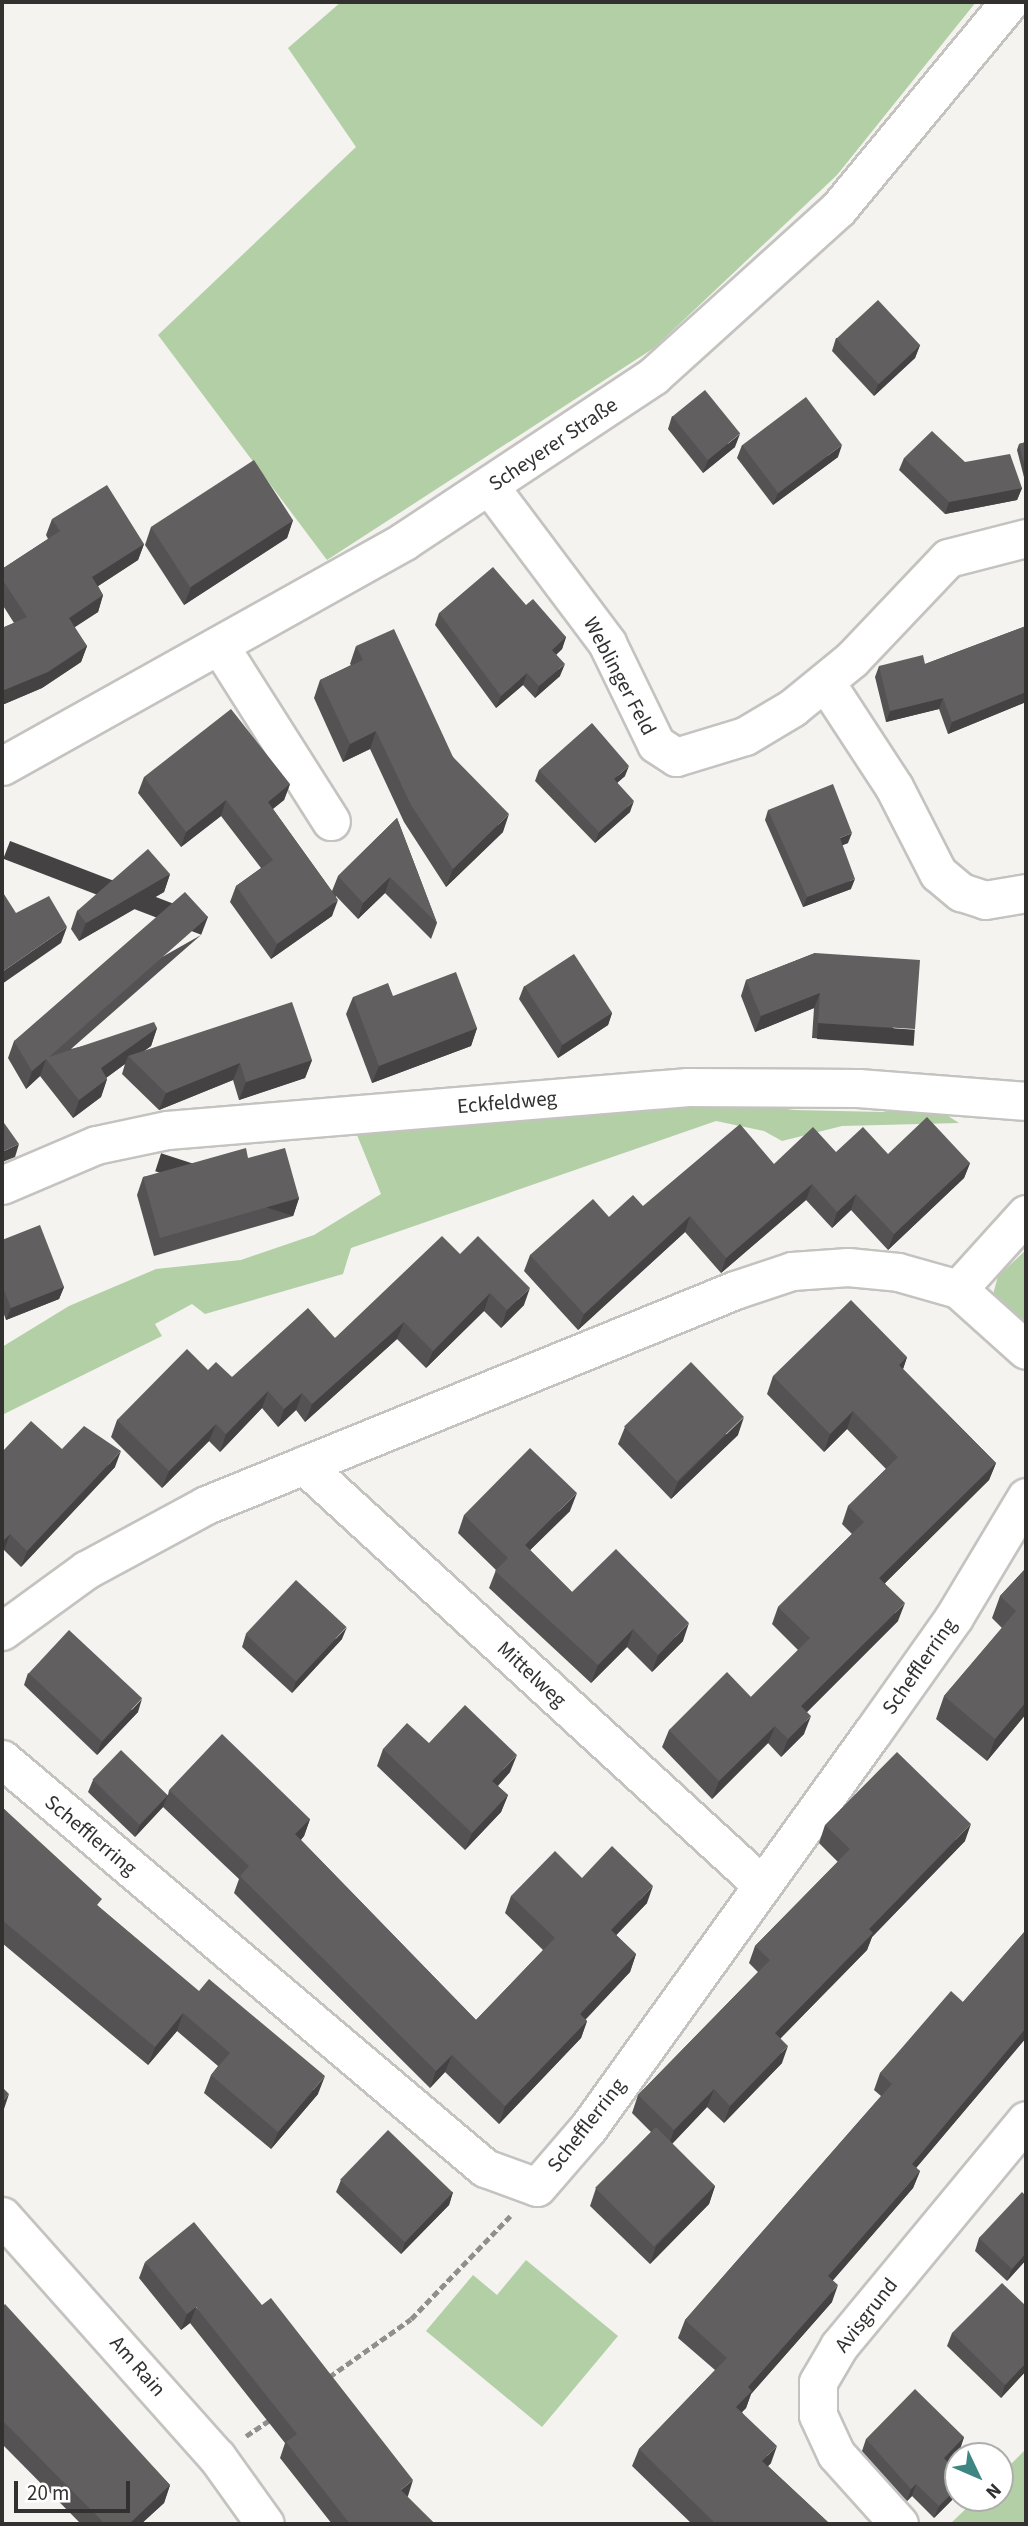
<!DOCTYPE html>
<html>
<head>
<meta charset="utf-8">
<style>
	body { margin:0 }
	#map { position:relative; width:1028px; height:2526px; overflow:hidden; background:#f4f3f0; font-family:"Source Sans 3",sans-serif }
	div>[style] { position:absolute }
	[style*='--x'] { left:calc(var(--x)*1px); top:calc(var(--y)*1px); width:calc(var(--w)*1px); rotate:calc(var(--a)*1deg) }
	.green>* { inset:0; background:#b3cfa5 }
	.path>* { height:4.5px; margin-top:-2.25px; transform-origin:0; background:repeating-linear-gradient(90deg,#908f8d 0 7px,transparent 0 10.5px) }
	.roads { filter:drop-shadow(2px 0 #c4c3c0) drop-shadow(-2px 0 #c4c3c0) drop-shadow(0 2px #c4c3c0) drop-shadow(0 -2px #c4c3c0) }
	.street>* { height:37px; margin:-18.5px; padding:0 18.5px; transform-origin:18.5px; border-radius:18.5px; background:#fff }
	.wall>* { inset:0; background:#545253 }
	.shaded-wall>* { inset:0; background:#454243; transform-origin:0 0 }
	.building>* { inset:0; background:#625f60; transform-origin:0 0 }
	span { translate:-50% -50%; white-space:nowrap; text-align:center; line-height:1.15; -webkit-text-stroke:7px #fff; paint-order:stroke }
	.street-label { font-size:21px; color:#323130 }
	.frame { position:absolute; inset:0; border:4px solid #323130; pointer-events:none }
	.north { position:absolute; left:944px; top:2442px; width:70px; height:70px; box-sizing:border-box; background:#fff; border:2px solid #adadac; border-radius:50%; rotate:134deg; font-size:19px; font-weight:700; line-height:28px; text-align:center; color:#323130 }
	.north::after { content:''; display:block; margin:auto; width:24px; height:32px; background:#3e8684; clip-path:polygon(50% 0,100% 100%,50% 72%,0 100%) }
	.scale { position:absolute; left:14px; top:2481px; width:116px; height:32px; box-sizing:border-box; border:4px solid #323130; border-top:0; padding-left:9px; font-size:21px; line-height:24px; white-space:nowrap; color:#323130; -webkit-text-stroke:5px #fff; paint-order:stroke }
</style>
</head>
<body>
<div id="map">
	<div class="green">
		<div style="clip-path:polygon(341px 2px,976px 2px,837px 175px,654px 348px,327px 560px,158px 335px,356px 147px,288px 48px)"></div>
		<div style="clip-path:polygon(713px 1098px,794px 1110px,883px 1112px,928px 1103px,959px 1123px,842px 1126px,782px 1141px,764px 1131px,716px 1121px,351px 1248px,343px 1274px,205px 1314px,192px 1304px,155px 1324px,162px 1336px,2px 1415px,2px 1347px,69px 1306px,156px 1269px,241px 1260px,314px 1235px,381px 1194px,357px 1135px)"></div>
		<div style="clip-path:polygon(1026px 1250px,1026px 1321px,992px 1298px,998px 1276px)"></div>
		<div style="clip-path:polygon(526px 2260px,618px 2336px,542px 2427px,426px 2331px,473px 2275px,497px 2295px)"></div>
		<div style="clip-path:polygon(1026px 2449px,1026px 2524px,950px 2524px,977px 2498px,1000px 2498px,1000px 2475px)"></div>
	</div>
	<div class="path">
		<div style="--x:329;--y:2377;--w:100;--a:-35.3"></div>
		<div style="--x:411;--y:2319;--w:143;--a:-46.1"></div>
		<div style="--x:246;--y:2436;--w:30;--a:-34"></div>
	</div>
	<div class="roads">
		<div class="street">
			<div style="--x:490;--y:487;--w:195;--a:53.1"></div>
			<div style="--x:607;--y:643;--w:112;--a:64.1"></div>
			<div style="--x:656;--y:744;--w:24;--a:33"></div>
			<div style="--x:676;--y:757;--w:72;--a:-16.9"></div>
			<div style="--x:745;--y:736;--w:55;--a:-30.8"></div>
			<div style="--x:792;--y:708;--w:77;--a:-39.2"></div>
			<div style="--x:852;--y:659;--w:139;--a:-46.5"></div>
			<div style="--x:948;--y:558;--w:81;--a:-14.4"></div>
			<div style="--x:221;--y:648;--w:205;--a:57.6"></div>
			<div style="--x:826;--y:683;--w:124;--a:56.8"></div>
			<div style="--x:894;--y:787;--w:97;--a:62.9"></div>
			<div style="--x:938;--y:873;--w:30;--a:40"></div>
			<div style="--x:961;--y:892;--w:25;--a:18"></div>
			<div style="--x:985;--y:900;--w:42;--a:-9.7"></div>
			<div style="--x:2;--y:766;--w:461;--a:-29.2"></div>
			<div style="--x:404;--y:541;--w:299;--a:-33.5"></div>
			<div style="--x:653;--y:376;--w:249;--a:-42.1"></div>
			<div style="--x:838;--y:209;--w:268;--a:-50.4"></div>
			<div style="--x:2;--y:1185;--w:102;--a:-23.1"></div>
			<div style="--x:96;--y:1145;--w:73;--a:-11.9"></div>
			<div style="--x:167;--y:1130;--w:523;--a:-4.72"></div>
			<div style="--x:688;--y:1087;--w:170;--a:0.3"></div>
			<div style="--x:858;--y:1088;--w:169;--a:4.4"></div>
			<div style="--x:1026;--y:1214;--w:101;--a:132.2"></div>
			<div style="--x:958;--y:1289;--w:91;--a:41.9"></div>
			<div style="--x:304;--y:1465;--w:620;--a:42.52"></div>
			<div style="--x:2;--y:1631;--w:104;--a:-36"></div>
			<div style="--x:86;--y:1570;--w:136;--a:-28.4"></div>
			<div style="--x:206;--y:1505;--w:571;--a:-22.12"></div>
			<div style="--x:735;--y:1290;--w:60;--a:-18.4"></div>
			<div style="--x:792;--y:1271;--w:56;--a:-4.1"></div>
			<div style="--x:848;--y:1267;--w:50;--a:5.7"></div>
			<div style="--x:898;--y:1272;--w:62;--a:15.8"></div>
			<div style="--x:2;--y:1759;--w:633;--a:40.26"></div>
			<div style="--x:485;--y:2168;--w:55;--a:20.1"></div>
			<div style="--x:537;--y:2187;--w:78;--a:-49.2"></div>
			<div style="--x:588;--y:2128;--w:486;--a:-54.3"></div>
			<div style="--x:872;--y:1733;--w:142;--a:-54.7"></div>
			<div style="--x:954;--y:1617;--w:140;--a:-59"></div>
			<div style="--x:2;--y:2216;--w:323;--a:48.3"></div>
			<div style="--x:217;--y:2457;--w:82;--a:54.4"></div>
			<div style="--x:899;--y:2524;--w:94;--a:-132"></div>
			<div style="--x:836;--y:2454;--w:43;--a:-114.8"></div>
			<div style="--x:818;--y:2415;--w:33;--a:-90"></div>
			<div style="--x:818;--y:2382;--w:42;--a:-59.7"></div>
			<div style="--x:839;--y:2346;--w:293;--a:-50.4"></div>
		</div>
	</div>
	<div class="wall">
		<div style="clip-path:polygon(836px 338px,920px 345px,915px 358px,874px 396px,832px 351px)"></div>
		<div style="clip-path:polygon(672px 416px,735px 447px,703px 473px,668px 429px)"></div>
		<div style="clip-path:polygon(1026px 442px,1026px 485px,1017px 450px,1019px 444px)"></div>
		<div style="clip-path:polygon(742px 445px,838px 457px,773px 505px,737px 458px)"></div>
		<div style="clip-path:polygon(904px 458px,965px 462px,1022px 488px,1017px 500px,945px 514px,899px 470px)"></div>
		<div style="clip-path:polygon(52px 519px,144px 544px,138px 560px,98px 586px,103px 595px,98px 612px,74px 627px,87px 646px,81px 662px,42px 688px,2px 705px,2px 628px,14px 623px,2px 604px,2px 569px,48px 539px,46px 535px)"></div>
		<div style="clip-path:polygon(293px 520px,287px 538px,184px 605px,145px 545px,151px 527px)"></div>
		<div style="clip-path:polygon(526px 605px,566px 637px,562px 649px,556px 655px,560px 676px,535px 698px,523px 685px,496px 708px,435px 625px,439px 613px)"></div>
		<div style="clip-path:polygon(1026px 626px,1026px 702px,948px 734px,939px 709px,886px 722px,875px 677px,879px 666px,925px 664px)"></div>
		<div style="clip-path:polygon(356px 646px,453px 757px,503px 832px,446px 887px,404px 822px,370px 749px,343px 762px,314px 698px,320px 680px,351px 665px,350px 664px)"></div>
		<div style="clip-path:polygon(539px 770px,625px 776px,617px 783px,630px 812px,595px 843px,535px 781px)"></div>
		<div style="clip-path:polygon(144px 777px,290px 784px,284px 800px,273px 809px,332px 891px,338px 876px,397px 818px,437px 923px,431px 939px,385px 893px,358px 919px,336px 896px,332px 916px,271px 959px,230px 902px,236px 886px,261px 868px,221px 816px,181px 847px,138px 793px)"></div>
		<div style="clip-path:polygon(768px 810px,848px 843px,842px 845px,851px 889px,803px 907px,765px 820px)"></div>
		<div style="clip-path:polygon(170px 874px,164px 892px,79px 941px,71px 929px,77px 911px)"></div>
		<div style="clip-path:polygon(201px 935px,71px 1049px,157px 1028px,151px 1046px,144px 1051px,312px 1060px,305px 1078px,239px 1100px,233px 1080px,159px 1110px,122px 1074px,125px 1064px,106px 1078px,107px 1079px,101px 1097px,73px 1118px,40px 1076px,26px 1089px,8px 1058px,14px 1041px)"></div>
		<div style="clip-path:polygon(815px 953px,910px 1044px,812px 1038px,814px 1008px,755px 1032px,741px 996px,746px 980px)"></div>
		<div style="clip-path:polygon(524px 986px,612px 1013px,608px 1025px,558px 1058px,519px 999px)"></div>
		<div style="clip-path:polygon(393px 996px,477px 1028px,471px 1046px,372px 1083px,346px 1014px,353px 997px)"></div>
		<div style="clip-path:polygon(836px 1152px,888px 1154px,970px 1163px,964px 1178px,888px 1250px,851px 1210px,832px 1228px,806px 1200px,721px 1273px,685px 1232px,578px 1330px,524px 1271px,530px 1255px,609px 1217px,774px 1164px)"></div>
		<div style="clip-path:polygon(248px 1158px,299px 1198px,293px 1216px,154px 1256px,137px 1195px,143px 1177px)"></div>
		<div style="clip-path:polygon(2px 1240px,64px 1287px,59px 1299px,6px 1320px,2px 1309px)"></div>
		<div style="clip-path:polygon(460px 1254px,524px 1305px,501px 1328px,484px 1311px,426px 1368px,397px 1339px,305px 1422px,296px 1410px,278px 1427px,262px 1408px,220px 1452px,209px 1441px,162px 1488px,111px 1437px,117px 1420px,208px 1370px,232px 1377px,335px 1338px)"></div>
		<div style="clip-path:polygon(907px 1357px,903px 1369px,996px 1463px,989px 1480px,885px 1583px,898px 1621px,807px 1712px,804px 1734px,781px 1757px,768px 1743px,712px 1799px,662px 1747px,669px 1730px,751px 1697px,798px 1650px,772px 1624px,778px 1607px,852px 1534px,842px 1524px,848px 1506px,886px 1469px,847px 1429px,824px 1452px,767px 1394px,773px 1376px)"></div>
		<div style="clip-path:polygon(625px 1427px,738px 1435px,671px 1499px,618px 1444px)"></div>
		<div style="clip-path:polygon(62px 1449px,115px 1467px,21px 1567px,4px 1550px,2px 1452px)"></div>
		<div style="clip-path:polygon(570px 1511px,530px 1550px,572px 1592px,683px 1641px,652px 1672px,627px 1647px,591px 1683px,489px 1588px,496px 1570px,458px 1533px,464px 1515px)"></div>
		<div style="clip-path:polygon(1026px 1568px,1026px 1714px,987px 1761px,936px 1719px,944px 1696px,1002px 1628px,992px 1618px,1000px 1596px)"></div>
		<div style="clip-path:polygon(246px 1634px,342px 1639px,292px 1693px,242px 1647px)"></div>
		<div style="clip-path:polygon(28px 1673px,138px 1712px,97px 1755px,24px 1685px)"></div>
		<div style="clip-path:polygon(429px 1743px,510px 1772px,498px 1786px,508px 1795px,501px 1812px,465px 1850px,377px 1766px,383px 1749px)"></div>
		<div style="clip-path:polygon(93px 1780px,168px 1795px,169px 1790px,310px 1819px,304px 1836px,301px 1840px,476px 2020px,543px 1950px,505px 1913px,511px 1896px,582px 1878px,647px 1903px,616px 1935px,636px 1954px,630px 1972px,585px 2019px,587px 2021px,581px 2038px,499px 2124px,445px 2072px,430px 2088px,234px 1893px,239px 1879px,163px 1807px,135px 1837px,88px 1792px)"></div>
		<div style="clip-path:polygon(2px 1807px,99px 1907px,318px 2094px,271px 2149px,204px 2093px,211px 2075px,218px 2066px,177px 2031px,148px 2065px,2px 1943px)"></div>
		<div style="clip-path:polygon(825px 1825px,965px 1841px,872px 1937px,867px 1950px,780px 2039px,782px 2063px,724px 2123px,707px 2107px,672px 2144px,715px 2186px,709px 2204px,650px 2264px,590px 2206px,596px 2188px,651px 2132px,632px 2113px,638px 2095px,758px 1972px,749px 1963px,755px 1946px,838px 1862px,819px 1843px)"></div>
		<div style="clip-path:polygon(1026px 1930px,1026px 2038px,916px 2168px,920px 2171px,913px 2188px,833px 2280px,832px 2302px,751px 2394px,746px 2408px,742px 2412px,771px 2463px,768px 2466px,830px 2524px,692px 2524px,632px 2466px,639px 2449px,715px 2370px,678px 2338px,685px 2320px,881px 2096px,874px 2090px,880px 2073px,963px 2002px)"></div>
		<div style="clip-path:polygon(341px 2180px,453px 2192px,449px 2205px,401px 2254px,336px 2192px)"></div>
		<div style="clip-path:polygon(1026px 2196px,1026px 2260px,1007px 2281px,975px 2251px,979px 2238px)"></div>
		<div style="clip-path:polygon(145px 2262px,408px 2496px,407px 2497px,435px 2524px,332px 2524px,280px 2458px,285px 2443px,190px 2323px,181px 2330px,139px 2278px)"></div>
		<div style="clip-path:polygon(1026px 2306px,1026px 2371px,1001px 2398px,947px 2346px,952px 2333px)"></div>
		<div style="clip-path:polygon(2px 2307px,170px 2485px,164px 2503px,141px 2524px,81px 2524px,2px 2444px)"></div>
		<div style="clip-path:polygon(964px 2437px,960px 2449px,947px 2462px,958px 2494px,934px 2518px,912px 2496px,907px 2501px,862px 2451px,866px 2439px)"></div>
	</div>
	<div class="shaded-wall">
		<div style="clip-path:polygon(920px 345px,915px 358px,874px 396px,878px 384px)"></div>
		<div style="clip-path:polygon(740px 434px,735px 447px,703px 473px,708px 460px)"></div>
		<div style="clip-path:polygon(842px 445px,838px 457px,773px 505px,778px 493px)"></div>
		<div style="clip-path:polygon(1022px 488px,1017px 500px,945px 514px,949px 502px)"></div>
		<div style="clip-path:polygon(293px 520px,287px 538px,184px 605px,191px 587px)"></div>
		<div style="clip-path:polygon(144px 544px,138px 560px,86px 594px,92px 577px)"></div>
		<div style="clip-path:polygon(103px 595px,98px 612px,63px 635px,69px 618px)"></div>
		<div style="clip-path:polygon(566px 637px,562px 649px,548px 662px,552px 650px)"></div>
		<div style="clip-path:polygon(87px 646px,81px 662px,42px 688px,2px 705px,2px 691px)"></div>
		<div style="clip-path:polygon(565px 664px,560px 676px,535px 698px,539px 686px)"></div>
		<div style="clip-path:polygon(527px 673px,523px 685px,496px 708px,501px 696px)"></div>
		<div style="clip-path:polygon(1026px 692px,1026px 702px,948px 734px,952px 722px)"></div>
		<div style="clip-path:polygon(943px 698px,939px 709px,886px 722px,890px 711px)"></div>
		<div style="clip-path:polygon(376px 731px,370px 749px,343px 762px,350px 744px)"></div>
		<div style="clip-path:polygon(629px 766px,625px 776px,610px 789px,614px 779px)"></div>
		<div style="clip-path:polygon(290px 784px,284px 800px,262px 817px,268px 802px)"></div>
		<div style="clip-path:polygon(226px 800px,221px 816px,181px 847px,186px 832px)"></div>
		<div style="clip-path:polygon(634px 801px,630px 812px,595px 843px,599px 832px)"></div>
		<div style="clip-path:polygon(509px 814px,503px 832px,446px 887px,453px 869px)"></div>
		<div style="clip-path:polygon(852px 833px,848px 843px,836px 848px,840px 838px)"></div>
		<div style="clip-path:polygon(170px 874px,164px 892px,79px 941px,86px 923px)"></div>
		<div style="clip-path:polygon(390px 877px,385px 893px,358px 919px,363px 903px)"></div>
		<div style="clip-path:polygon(855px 879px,851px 889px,803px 907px,807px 897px)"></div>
		<div style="clip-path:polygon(338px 900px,332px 916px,271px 959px,277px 944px)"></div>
		<div style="left:208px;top:917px;width:19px;height:212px;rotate:111deg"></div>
		<div style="clip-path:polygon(67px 927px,61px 943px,2px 984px,2px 972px)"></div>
		<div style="clip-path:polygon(820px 993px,814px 1008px,755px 1032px,761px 1016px)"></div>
		<div style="clip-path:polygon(612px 1013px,608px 1025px,558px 1058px,562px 1045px)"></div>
		<div style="left:818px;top:1023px;width:97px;height:16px;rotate:4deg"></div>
		<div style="clip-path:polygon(157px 1028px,151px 1046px,132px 1060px,128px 1056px,125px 1064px,95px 1086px,101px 1068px)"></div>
		<div style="clip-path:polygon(477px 1028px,471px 1046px,372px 1083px,379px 1066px)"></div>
		<div style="clip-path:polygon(46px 1059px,40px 1076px,26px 1089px,32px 1071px)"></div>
		<div style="clip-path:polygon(312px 1060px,305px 1078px,239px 1100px,246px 1082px)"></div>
		<div style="clip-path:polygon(240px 1063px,233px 1080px,159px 1110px,166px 1093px)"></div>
		<div style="clip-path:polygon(107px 1079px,101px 1097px,73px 1118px,79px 1100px)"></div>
		<div style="clip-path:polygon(19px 1144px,15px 1157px,2px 1162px,2px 1152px)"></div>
		<div style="clip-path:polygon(970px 1163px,964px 1178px,888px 1250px,894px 1234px)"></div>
		<div style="clip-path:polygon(812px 1184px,806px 1200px,721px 1273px,726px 1258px)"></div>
		<div style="clip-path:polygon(856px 1194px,851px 1210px,832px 1228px,837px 1212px)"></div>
		<div style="left:299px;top:1198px;width:19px;height:145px;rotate:108deg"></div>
		<div style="clip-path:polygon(690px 1216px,685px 1232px,578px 1330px,584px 1314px)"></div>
		<div style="clip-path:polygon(64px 1287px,59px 1299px,6px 1320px,11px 1308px)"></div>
		<div style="clip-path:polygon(530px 1288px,524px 1305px,501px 1328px,507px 1310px)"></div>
		<div style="clip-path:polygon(490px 1293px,484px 1311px,426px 1368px,433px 1351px)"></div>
		<div style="clip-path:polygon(404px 1322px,397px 1339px,305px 1422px,312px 1404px)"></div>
		<div style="clip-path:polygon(907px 1357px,901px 1375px,899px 1365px)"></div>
		<div style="clip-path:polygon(268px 1391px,262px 1408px,220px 1452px,226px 1434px)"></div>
		<div style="clip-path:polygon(302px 1393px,296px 1410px,278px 1427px,284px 1409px)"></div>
		<div style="clip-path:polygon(853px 1411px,847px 1429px,824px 1452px,830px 1434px)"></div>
		<div style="clip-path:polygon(744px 1417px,738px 1435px,671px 1499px,678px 1482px)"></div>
		<div style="clip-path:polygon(216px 1424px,209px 1441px,162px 1488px,169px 1471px)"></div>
		<div style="clip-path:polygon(121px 1451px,115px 1467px,21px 1567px,27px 1551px)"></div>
		<div style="clip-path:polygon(996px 1463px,989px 1480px,873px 1595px,879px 1578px)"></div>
		<div style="clip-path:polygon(577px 1493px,570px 1511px,518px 1562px,525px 1545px)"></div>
		<div style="clip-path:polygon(10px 1534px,4px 1550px,2px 1552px,2px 1542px)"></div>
		<div style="clip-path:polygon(905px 1603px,898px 1621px,795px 1724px,801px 1706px)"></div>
		<div style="clip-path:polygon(689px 1623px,683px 1641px,652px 1672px,658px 1655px)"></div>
		<div style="clip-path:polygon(347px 1627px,342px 1639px,292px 1693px,296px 1681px)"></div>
		<div style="clip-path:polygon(633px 1629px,627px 1647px,591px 1683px,598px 1665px)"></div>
		<div style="clip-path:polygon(142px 1699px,138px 1712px,97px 1755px,101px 1743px)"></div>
		<div style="clip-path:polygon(1026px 1702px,1026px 1714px,987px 1761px,995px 1739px)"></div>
		<div style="clip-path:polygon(811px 1716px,804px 1734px,781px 1757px,788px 1739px)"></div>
		<div style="clip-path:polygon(775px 1726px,768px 1743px,712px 1799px,719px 1781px)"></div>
		<div style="clip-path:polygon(517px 1755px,510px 1772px,486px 1798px,492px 1781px)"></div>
		<div style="clip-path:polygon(168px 1795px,163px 1807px,135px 1837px,140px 1825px)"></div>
		<div style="clip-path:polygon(508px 1795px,501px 1812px,465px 1850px,472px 1833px)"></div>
		<div style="clip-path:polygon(310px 1819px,304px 1836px,289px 1852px,295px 1834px)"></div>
		<div style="clip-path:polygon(971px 1824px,965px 1841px,872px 1937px,867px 1950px,768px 2051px,775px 2033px,869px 1929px)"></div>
		<div style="clip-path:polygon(653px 1886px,647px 1903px,604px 1948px,611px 1930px)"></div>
		<div style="clip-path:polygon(636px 1954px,630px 1972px,574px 2032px,580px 2014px)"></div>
		<div style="clip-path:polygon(183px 2013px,177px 2031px,148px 2065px,155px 2047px)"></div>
		<div style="clip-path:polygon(587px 2021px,581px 2038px,499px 2124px,505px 2106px)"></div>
		<div style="clip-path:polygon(1026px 2028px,1026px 2038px,905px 2181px,912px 2164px)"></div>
		<div style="clip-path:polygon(788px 2046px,782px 2063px,724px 2123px,730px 2106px)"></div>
		<div style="clip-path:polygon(452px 2055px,445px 2072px,430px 2088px,436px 2071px)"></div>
		<div style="clip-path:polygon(325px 2076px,318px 2094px,271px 2149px,278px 2132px)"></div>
		<div style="clip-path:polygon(714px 2089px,707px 2107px,668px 2148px,674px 2130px)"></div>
		<div style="clip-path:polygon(9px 2094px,3px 2112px,2px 2113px,2px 2102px)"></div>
		<div style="clip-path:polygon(920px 2171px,913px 2188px,822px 2293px,828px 2276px)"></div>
		<div style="clip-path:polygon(715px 2186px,709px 2204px,650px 2264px,656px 2246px)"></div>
		<div style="clip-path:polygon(453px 2192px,449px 2205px,401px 2254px,405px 2242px)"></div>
		<div style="clip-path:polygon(1026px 2253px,1026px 2260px,1007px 2281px,1012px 2269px)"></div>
		<div style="clip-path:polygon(838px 2285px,832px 2302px,751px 2394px,746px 2408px,730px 2424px,736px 2407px,748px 2387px)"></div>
		<div style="clip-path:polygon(196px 2307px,190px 2323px,181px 2330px,187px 2314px)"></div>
		<div style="clip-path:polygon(1026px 2363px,1026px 2371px,1001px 2398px,1005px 2385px)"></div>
		<div style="clip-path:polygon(964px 2437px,960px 2449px,939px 2471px,944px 2458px)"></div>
		<div style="clip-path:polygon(777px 2446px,771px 2463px,756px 2478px,762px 2461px)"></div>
		<div style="clip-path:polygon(413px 2480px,408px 2496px,395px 2506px,401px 2490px)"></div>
		<div style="clip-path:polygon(916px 2484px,912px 2496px,907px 2501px,911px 2489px)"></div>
		<div style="clip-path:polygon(170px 2485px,164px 2503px,141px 2524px,129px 2524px)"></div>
		<div style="clip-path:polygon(958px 2487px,958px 2494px,934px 2518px,939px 2506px)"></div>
	</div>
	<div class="building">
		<div style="left:878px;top:300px;width:62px;height:57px;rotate:47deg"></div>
		<div style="left:705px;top:390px;width:56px;height:42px;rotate:51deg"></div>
		<div style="left:806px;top:397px;width:60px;height:80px;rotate:53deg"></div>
		<div style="clip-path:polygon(932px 431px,965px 462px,1010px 454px,1022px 488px,949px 502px,904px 458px)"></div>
		<div style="clip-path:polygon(1026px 442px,1026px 471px,1019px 444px)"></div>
		<div style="left:254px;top:460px;width:72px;height:123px;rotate:57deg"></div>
		<div style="clip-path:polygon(107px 485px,144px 544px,92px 577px,103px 595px,69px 618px,87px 646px,48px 672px,2px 691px,2px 628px,27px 617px,2px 579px,2px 569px,60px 531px,52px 519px)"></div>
		<div style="clip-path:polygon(493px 567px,526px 605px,533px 599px,566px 637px,552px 650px,565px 664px,539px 686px,527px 673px,501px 696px,439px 613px)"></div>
		<div style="clip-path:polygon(1026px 626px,1026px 692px,952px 722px,943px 698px,890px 711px,879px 666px,923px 655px,925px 664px)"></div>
		<div style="clip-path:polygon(394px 629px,453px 757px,509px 814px,453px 869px,411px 805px,376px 731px,350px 744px,320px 680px,363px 660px,356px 646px)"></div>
		<div style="clip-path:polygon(231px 709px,290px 784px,268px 802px,338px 900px,277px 944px,236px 886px,273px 860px,226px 800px,186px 832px,144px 777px)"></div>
		<div style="clip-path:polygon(592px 723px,629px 766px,614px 779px,634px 801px,599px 832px,539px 770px)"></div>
		<div style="clip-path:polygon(833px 784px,852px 833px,840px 838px,855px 879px,807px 897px,768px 810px)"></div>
		<div style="clip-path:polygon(397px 818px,437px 923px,390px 877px,363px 903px,338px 876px)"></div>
		<div style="clip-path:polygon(148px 849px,170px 874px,86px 923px,77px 911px)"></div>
		<div style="clip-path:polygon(2px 891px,16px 913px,49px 896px,67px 927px,2px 972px)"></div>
		<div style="clip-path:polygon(185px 892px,208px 917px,49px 1057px,154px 1022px,157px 1028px,101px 1068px,107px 1079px,79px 1100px,46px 1059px,32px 1071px,14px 1041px)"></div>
		<div style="clip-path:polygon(815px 953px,920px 960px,915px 1029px,818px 1023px,820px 993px,761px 1016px,746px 980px)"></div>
		<div style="left:574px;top:954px;width:70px;height:59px;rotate:57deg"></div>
		<div style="clip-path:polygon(456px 972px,477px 1028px,379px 1066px,353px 997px,388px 983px,393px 996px)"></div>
		<div style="clip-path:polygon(292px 1002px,312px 1060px,246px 1082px,240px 1063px,166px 1093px,128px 1056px)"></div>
		<div style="clip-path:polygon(927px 1117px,970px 1163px,894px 1234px,856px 1194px,837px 1212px,812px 1184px,726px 1258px,690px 1216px,584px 1314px,530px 1255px,593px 1199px,609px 1217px,633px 1195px,643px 1206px,740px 1124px,774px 1164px,813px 1127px,836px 1152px,863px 1127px,888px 1154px)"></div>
		<div style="clip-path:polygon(2px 1120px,19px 1144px,2px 1152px)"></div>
		<div style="clip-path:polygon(246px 1148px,248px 1158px,285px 1148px,299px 1198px,160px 1238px,143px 1177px)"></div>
		<div style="clip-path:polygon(40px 1225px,64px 1287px,11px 1308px,2px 1285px,2px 1240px)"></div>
		<div style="clip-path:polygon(442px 1236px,460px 1254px,478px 1236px,530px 1288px,507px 1310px,490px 1293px,433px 1351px,404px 1322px,312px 1404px,302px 1393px,284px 1409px,268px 1391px,226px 1434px,216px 1424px,169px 1471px,117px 1420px,187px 1349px,208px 1370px,216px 1362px,232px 1377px,308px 1308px,335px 1338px)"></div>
		<div style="clip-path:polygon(851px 1300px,907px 1357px,899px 1365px,996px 1463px,879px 1578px,905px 1603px,801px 1706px,811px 1716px,788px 1739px,775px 1726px,719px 1781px,669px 1730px,727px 1672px,751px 1697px,810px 1638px,778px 1607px,864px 1522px,848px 1506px,898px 1457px,853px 1411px,830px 1434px,773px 1376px)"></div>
		<div style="left:691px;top:1362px;width:76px;height:93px;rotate:46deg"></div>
		<div style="clip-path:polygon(31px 1421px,62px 1449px,84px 1426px,121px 1451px,27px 1551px,10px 1534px,2px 1542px,2px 1452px)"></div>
		<div style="clip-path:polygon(530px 1448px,577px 1493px,525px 1545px,572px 1592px,616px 1549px,689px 1623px,658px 1655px,633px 1629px,598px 1665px,495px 1571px,508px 1558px,464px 1515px)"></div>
		<div style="clip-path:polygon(1026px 1568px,1026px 1702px,995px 1739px,944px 1696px,1016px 1611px,1000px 1596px)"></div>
		<div style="left:296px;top:1580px;width:69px;height:74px;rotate:43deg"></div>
		<div style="left:69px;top:1630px;width:100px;height:59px;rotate:43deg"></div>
		<div style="clip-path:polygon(465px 1705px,517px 1755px,492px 1781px,508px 1795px,472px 1833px,383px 1749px,407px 1723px,429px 1743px)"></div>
		<div style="clip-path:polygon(222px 1734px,310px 1819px,295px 1834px,476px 2020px,555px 1938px,511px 1896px,555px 1851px,582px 1878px,612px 1846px,653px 1886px,611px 1930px,636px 1954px,580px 2014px,587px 2021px,505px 2106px,452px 2055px,436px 2071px,240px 1876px,249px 1866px,169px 1790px)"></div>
		<div style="left:121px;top:1750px;width:65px;height:41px;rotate:44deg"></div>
		<div style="clip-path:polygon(897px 1752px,971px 1824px,869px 1929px,873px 1933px,775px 2033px,788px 2046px,730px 2106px,714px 2089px,674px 2130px,638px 2095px,770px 1960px,755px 1946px,850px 1849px,825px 1825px)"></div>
		<div style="clip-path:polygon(2px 1807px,102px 1899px,97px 1905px,199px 1991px,209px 1979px,325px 2076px,278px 2132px,211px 2075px,230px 2053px,183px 2013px,155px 2047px,2px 1920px)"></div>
		<div style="clip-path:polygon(1026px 1930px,1026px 2028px,912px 2164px,920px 2171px,828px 2276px,838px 2285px,748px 2387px,752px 2391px,736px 2407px,777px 2446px,762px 2461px,830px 2524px,716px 2524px,639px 2449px,727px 2358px,685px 2320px,892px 2084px,880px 2073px,951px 1991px,963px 2002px)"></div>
		<div style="clip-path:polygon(2px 2087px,9px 2094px,2px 2102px)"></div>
		<div style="left:656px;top:2127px;width:83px;height:86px;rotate:45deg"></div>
		<div style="left:388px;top:2130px;width:90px;height:69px;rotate:44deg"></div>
		<div style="clip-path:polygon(1022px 2192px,1026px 2196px,1026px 2253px,1012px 2269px,979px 2238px)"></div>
		<div style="clip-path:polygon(194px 2222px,262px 2305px,271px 2298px,413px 2480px,401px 2490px,435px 2524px,350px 2524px,286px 2442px,297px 2434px,196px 2307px,187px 2314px,145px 2262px)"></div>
		<div style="clip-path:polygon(1002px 2283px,1026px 2306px,1026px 2363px,1005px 2385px,952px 2333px)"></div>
		<div style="clip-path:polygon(5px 2304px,170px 2485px,129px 2524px,105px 2524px,2px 2420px,2px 2307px)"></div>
		<div style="clip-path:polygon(915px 2389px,964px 2437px,944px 2458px,958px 2473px,958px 2487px,939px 2506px,916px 2484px,911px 2489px,866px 2439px)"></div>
	</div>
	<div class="street-label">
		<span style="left:553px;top:444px;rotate:-34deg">Scheyerer Straße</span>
		<span style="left:620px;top:676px;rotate:62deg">Weblinger Feld</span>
		<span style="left:507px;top:1102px;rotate:-5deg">Eckfeldweg</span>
		<span style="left:919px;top:1666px;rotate:-55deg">Schefflerring</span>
		<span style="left:532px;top:1674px;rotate:43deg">Mittelweg</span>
		<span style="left:91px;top:1835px;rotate:40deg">Schefflerring</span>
		<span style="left:586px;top:2125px;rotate:-52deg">Schefflerring</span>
		<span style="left:866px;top:2315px;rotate:-52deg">Avisgrund</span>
		<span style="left:138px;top:2366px;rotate:49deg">Am Rain</span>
	</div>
	<div class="frame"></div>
	<div class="north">N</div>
	<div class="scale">20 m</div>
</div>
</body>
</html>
